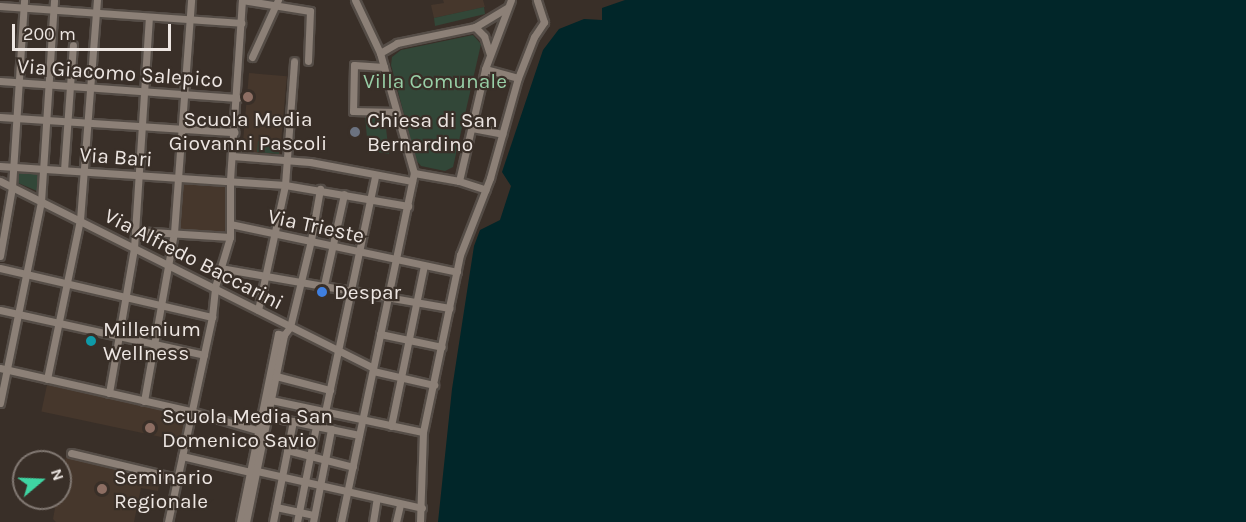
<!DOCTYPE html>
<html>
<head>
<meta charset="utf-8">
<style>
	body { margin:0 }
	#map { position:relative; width:1246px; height:522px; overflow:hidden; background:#392f28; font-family:Karla,sans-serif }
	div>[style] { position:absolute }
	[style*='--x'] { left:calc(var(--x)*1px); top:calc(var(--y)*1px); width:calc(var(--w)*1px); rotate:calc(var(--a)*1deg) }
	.built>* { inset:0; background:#46372c; transform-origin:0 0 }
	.green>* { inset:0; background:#324738; transform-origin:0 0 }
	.water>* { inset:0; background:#012629 }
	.roads { filter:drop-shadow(2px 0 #554d47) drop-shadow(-2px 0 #554d47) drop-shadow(0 2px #554d47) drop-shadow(0 -2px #554d47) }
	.minor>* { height:7px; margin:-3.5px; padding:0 3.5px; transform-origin:3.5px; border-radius:3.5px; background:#8c8077 }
	.dots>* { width:16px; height:16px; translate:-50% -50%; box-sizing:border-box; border:3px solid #392f28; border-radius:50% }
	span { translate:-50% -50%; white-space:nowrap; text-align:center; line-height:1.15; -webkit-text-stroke:4.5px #392f28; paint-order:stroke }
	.street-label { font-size:21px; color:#ede6e2 }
	.park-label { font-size:21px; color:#98cfa7 }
	.poi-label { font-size:21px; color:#ede6e2 }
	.left { translate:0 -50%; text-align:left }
	.north { position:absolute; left:12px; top:450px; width:60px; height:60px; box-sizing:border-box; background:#392f28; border:2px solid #817872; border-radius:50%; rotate:71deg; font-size:16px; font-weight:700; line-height:24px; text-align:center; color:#ede6e2 }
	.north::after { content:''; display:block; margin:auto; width:21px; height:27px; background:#3fd4a2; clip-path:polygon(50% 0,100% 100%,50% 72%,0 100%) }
	.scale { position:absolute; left:12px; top:24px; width:159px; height:27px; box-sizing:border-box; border:3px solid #ede6e2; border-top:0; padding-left:8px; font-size:18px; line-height:21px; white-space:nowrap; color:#ede6e2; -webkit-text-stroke:4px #392f28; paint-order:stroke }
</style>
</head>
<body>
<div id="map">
	<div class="built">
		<div style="clip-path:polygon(443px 0,483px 0,485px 7px,434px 18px,431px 5px,444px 3px)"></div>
		<div style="left:249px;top:73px;width:38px;height:80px;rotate:5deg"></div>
		<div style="left:182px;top:183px;width:46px;height:46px;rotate:4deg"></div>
		<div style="left:47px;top:385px;width:143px;height:27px;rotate:12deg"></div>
		<div style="clip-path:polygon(66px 456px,160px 478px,158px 491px,141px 488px,134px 522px,56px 522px,53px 519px,55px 508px,39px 505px,33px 498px,60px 498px,68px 469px,64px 467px)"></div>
	</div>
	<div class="green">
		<div style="clip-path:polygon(484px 7px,485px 14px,435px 26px,434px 18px)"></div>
		<div style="clip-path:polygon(473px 35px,481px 44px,453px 167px,445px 171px,421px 166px,416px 160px,391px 65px,392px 57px,401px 50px)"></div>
		<div style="clip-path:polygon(365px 115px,380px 115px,386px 128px,389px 154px,368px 150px)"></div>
		<div style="left:258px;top:141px;width:22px;height:11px;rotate:5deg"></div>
		<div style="clip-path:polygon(18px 171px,39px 171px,37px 191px,16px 182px)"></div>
	</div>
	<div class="water">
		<div style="clip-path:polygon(625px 0,1246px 0,1246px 522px,438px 522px,452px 389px,474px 246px,480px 230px,500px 220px,511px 186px,502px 172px,543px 50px,559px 29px,584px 19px,602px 20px,602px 8px)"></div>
	</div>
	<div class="roads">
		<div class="minor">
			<div style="--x:355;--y:0;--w:59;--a:64.7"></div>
			<div style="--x:380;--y:53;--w:125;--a:74.2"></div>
			<div style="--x:414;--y:173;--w:46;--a:10.1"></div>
			<div style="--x:459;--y:181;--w:28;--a:18"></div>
			<div style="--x:0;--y:6;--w:242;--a:4"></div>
			<div style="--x:475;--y:27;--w:13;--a:45"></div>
			<div style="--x:484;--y:36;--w:19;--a:72"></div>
			<div style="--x:380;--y:53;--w:20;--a:-30"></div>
			<div style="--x:397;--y:43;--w:80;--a:-11.6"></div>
			<div style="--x:475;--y:27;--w:37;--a:-31"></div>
			<div style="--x:252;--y:57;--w:63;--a:-65.5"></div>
			<div style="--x:384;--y:67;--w:30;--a:-176"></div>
			<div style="--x:354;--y:65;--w:46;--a:91.2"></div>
			<div style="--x:353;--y:111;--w:43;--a:1.3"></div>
			<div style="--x:485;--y:69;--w:34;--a:15"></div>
			<div style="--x:0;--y:81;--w:238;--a:4.1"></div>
			<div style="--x:0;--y:117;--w:235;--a:3.7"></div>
			<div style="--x:472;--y:128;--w:31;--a:11"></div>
			<div style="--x:232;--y:156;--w:78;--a:4.4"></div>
			<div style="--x:310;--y:162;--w:104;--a:10.6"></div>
			<div style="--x:0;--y:166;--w:286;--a:3.8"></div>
			<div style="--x:285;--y:185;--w:125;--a:9.7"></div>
			<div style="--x:64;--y:170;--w:125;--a:-85.9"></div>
			<div style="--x:0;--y:181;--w:417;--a:26.6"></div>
			<div style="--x:459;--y:181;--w:115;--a:-76.9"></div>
			<div style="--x:485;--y:69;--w:74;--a:-69.4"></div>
			<div style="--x:230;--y:224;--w:232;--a:11.9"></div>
			<div style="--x:136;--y:231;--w:94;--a:3.7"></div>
			<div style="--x:0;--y:256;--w:70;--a:-80.1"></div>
			<div style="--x:12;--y:187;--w:187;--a:-86.3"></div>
			<div style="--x:0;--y:268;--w:218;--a:13"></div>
			<div style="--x:220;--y:268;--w:233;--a:9.9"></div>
			<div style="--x:324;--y:285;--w:93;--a:-77.6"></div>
			<div style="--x:0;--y:310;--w:209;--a:12.4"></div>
			<div style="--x:258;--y:310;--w:128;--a:-77.8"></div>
			<div style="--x:285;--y:185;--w:124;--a:-85.8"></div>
			<div style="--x:380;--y:334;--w:63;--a:11.8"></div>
			<div style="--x:0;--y:368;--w:196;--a:12.7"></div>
			<div style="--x:191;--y:411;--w:69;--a:16.1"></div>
			<div style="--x:373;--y:371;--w:63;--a:12.9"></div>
			<div style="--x:276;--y:376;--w:56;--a:14.5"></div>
			<div style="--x:47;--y:379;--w:162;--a:-78.3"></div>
			<div style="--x:80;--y:220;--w:221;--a:-85.6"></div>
			<div style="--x:109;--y:393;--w:147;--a:-80.2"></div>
			<div style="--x:134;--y:248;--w:231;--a:-86.3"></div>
			<div style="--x:271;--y:400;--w:155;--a:11.9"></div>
			<div style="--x:144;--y:401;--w:171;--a:-79.9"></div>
			<div style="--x:174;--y:233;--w:234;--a:-85.8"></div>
			<div style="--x:0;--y:403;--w:205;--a:-78.5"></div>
			<div style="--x:41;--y:202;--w:202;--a:-86.3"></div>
			<div style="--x:325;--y:412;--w:241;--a:-78"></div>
			<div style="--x:268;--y:416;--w:93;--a:11.8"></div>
			<div style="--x:391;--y:426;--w:164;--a:-78.4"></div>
			<div style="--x:287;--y:450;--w:68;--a:14.4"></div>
			<div style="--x:71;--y:453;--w:109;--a:13.3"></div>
			<div style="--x:182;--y:456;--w:70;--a:13.2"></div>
			<div style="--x:257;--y:471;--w:169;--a:12.6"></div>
			<div style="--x:276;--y:507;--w:39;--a:12"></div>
			<div style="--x:168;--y:522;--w:210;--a:-77.9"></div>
			<div style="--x:212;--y:317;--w:30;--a:-84"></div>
			<div style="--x:215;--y:287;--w:52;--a:-73.3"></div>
			<div style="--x:230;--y:237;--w:57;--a:-90"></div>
			<div style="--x:230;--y:180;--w:180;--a:-86.2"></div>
			<div style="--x:242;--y:0;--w:69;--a:9.2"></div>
			<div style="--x:310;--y:11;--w:50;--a:92.3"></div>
			<div style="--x:240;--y:522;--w:192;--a:-78.6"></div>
			<div style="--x:278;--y:334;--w:6;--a:9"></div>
			<div style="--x:246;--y:522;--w:191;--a:-78.5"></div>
			<div style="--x:284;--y:335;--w:10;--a:-53"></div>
			<div style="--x:290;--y:327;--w:89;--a:-76.4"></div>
			<div style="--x:311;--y:240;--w:52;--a:-80"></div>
			<div style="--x:273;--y:522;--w:103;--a:-78.8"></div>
			<div style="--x:297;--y:522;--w:98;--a:-78.8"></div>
			<div style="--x:313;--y:522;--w:95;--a:-79"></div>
			<div style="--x:341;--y:522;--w:357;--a:-78.2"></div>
			<div style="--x:373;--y:522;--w:24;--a:-81"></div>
			<div style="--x:396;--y:522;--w:18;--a:-77"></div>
			<div style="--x:420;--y:522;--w:90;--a:-88.1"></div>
			<div style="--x:423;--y:432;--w:181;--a:-78.2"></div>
			<div style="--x:460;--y:255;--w:83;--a:-68.7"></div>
			<div style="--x:490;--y:178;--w:104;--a:-74.4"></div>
			<div style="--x:518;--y:78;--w:44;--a:-68.7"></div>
			<div style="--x:534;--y:37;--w:18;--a:-56"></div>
			<div style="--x:544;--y:22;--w:23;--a:-108"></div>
		</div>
	</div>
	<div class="dots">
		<div style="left:248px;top:97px;background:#8d6e63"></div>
		<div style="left:355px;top:132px;background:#6b7280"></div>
		<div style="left:322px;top:292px;background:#3f7fe0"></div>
		<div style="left:91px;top:341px;background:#0f9aa8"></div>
		<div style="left:150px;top:428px;background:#8d6e63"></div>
		<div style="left:102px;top:489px;background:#8d6e63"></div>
	</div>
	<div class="street-label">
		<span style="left:120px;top:73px;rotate:4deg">Via Giacomo Salepico</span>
		<span style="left:116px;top:157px;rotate:4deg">Via Bari</span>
		<span style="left:316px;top:226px;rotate:12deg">Via Trieste</span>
		<span style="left:194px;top:259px;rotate:27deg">Via Alfredo Baccarini</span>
	</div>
	<div class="park-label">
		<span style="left:435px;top:81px">Villa Comunale</span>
	</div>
	<div class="poi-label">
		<span style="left:248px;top:131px">Scuola Media<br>Giovanni Pascoli</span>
		<span class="left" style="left:367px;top:132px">Chiesa di San<br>Bernardino</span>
		<span class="left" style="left:334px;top:292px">Despar</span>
		<span class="left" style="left:103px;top:341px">Millenium<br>Wellness</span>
		<span class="left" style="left:162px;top:428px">Scuola Media San<br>Domenico Savio</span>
		<span class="left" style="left:114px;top:489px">Seminario<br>Regionale</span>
	</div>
	<div class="north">N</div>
	<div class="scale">200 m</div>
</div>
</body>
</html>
